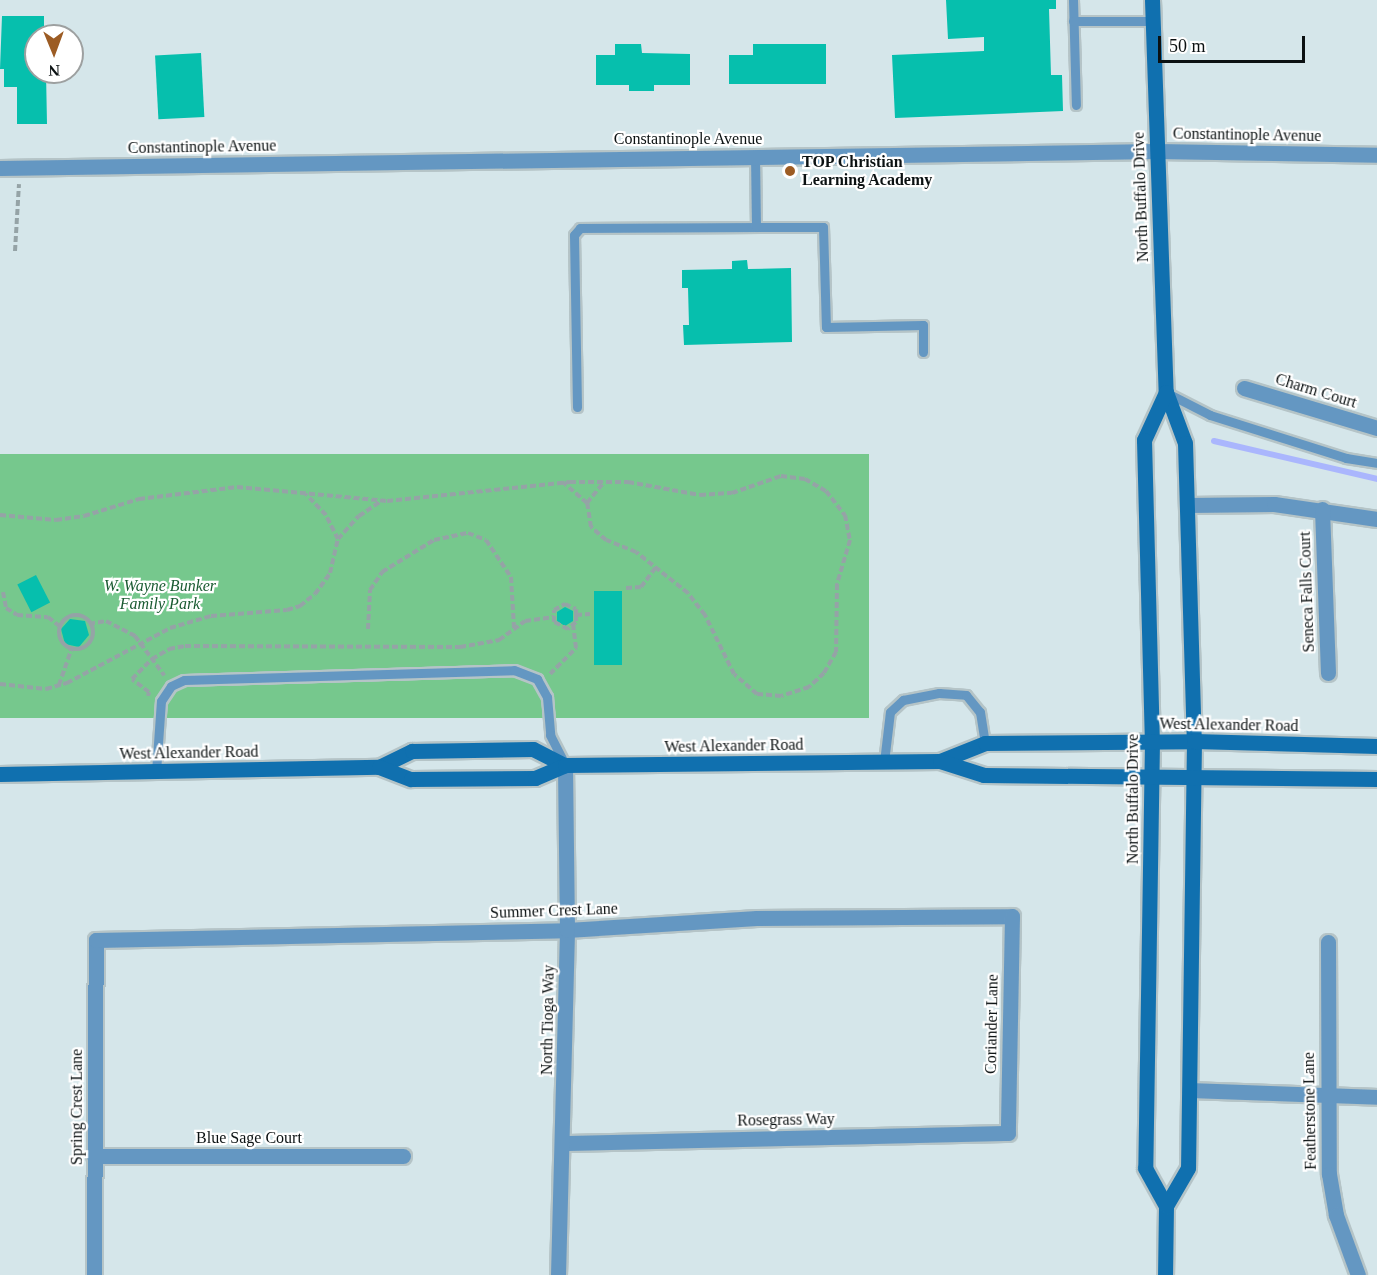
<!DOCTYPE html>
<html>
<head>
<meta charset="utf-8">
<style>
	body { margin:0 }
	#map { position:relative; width:1377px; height:1275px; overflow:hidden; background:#d5e6ea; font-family:Georgia,serif }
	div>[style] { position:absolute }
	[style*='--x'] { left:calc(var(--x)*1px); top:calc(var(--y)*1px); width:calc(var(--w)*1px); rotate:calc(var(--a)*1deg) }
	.green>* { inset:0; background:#76c88d; transform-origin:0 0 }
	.stream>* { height:6px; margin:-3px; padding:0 3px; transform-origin:3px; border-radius:3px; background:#aab6fd }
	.building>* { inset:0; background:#06bfad; transform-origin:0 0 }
	.path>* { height:4px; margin-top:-2px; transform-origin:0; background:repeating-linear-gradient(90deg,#95a3a6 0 6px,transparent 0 9px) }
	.path>.ring { margin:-2px; padding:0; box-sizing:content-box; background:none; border:4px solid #95a3a6; border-radius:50% }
	.roads { filter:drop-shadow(2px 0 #b5c4c7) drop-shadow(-2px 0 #b5c4c7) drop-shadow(0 2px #b5c4c7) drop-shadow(0 -2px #b5c4c7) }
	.lane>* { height:9px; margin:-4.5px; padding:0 4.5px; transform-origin:4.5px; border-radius:4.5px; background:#6497c2 }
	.street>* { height:15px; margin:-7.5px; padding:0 7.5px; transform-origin:7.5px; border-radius:7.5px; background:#6497c2 }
	.secondary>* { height:15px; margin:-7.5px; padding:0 7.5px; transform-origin:7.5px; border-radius:7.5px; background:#1070af }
	.dots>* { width:16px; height:16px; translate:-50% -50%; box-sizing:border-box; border:3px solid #fff; border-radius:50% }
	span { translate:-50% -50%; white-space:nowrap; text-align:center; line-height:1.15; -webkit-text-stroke:4.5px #fff; paint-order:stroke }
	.street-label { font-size:16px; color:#0b1112 }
	.poi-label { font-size:16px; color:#0b1112; font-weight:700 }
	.left { translate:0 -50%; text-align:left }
	.park-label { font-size:16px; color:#1a5b32; font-style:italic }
	.north { position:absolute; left:24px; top:24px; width:60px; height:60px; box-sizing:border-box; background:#fff; border:2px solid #9da0a0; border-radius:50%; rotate:179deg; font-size:16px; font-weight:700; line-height:24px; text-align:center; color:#0b1112 }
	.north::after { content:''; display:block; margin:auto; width:21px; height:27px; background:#9c5c24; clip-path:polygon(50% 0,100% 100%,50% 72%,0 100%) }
	.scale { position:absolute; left:1158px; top:36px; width:147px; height:27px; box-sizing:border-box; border:3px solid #0b1112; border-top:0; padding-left:8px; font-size:18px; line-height:21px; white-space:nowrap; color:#0b1112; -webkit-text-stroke:4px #fff; paint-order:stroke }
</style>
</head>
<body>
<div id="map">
	<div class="green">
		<div style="left:869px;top:454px;width:264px;height:869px;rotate:90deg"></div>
	</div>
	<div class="stream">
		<div style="--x:1214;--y:441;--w:167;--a:13.1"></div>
	</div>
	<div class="building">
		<div style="clip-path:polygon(946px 0,1056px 0,1056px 9px,1049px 9px,1051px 75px,1062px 75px,1063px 111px,895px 118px,892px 55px,984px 51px,984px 37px,948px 39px)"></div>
		<div style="clip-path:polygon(2px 16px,44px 16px,44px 36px,36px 36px,34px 41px,34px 72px,46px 72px,47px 124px,17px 124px,17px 87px,4px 87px,4px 69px,0 69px)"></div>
		<div style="clip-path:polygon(615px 44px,641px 44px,642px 53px,690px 54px,690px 85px,654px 85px,654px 91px,629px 91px,629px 85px,596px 85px,596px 55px,615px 55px)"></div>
		<div style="clip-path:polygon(753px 44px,826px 44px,826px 84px,729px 84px,729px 55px,753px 55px)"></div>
		<div style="left:201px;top:53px;width:64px;height:46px;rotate:87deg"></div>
		<div style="clip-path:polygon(747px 260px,748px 269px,791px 268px,792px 342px,684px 345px,683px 325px,689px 325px,688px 288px,682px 288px,682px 270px,732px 269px,732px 261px)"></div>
		<div style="left:36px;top:575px;width:31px;height:21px;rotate:63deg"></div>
		<div style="left:594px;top:591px;width:28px;height:74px"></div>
		<div style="clip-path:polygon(565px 607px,573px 611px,573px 621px,565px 626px,557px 621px,557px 612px)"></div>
		<div style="clip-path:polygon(70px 619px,85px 621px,89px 635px,79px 647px,65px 644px,61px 629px)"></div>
	</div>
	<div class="path">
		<div style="--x:15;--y:251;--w:67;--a:-86.6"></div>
		<div style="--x:587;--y:503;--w:27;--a:-51"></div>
		<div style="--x:0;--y:515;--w:56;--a:5.1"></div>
		<div style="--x:56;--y:520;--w:28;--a:-8"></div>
		<div style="--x:84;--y:516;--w:58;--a:-17.2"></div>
		<div style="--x:139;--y:499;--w:99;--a:-7"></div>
		<div style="--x:237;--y:487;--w:151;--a:5.3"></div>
		<div style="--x:387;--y:501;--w:184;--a:-5.9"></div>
		<div style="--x:570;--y:482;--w:58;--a:0"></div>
		<div style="--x:628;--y:482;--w:73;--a:10.2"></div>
		<div style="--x:700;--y:495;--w:32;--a:-4"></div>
		<div style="--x:732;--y:493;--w:52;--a:-19.1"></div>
		<div style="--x:781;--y:476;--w:24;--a:7"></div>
		<div style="--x:805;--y:479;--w:24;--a:30"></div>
		<div style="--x:826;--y:491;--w:31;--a:52"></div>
		<div style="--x:845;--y:515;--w:25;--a:79"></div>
		<div style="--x:850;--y:540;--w:46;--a:106.5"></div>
		<div style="--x:837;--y:584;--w:68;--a:90.8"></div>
		<div style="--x:836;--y:652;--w:24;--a:120"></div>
		<div style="--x:824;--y:673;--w:21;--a:137"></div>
		<div style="--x:809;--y:687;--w:29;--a:162"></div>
		<div style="--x:781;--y:696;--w:24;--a:-175"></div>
		<div style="--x:757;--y:694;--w:30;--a:-139"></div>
		<div style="--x:734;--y:674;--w:66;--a:-116.2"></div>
		<div style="--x:705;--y:615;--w:28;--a:-128"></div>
		<div style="--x:688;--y:593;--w:66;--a:-141.7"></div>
		<div style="--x:636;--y:552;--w:32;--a:-158"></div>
		<div style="--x:606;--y:540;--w:20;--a:-139"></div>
		<div style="--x:591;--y:527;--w:24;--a:-99"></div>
		<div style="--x:587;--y:503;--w:32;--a:-139"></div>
		<div style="--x:338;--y:539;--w:31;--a:-48"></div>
		<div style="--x:359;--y:516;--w:27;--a:-34"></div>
		<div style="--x:626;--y:588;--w:15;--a:-4"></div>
		<div style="--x:641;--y:587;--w:25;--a:-53"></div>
		<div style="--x:3;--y:592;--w:16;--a:79"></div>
		<div style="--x:6;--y:608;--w:13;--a:32"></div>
		<div style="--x:17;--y:615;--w:31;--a:4"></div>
		<div style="--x:48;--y:617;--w:14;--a:39"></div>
		<div style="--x:576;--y:615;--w:7;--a:90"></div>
		<div style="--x:576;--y:622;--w:11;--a:139"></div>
		<div style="--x:568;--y:629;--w:16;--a:-153"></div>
		<div style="--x:554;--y:622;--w:12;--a:-90"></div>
		<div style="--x:554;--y:610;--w:13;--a:-29"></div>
		<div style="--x:565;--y:604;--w:12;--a:24"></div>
		<div style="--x:576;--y:609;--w:6;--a:90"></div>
		<div style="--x:576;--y:615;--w:14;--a:-4"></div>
		<div class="ring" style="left:59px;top:615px;width:30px;height:30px"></div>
		<div style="--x:89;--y:624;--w:17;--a:-10"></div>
		<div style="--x:106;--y:621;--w:33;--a:27"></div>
		<div style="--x:135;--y:636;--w:49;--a:53.4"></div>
		<div style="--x:368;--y:629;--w:39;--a:-87"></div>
		<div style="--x:370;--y:590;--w:22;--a:-56"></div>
		<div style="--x:382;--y:572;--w:61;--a:-31.6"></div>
		<div style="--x:434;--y:540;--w:35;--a:-12"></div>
		<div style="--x:468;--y:533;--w:19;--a:21"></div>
		<div style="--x:486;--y:540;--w:45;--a:56"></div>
		<div style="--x:511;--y:577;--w:51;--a:86.6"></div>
		<div style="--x:550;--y:674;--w:37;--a:-45"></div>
		<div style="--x:576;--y:648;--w:23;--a:-97"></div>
		<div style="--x:0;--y:684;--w:46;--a:6.2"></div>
		<div style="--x:46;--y:689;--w:22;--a:-16"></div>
		<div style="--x:67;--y:683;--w:117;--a:-28.1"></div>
		<div style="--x:170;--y:628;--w:43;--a:-16.3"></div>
		<div style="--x:211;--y:616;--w:76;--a:-4.5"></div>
		<div style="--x:287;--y:610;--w:14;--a:-17"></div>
		<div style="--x:300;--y:606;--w:19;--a:-39"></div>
		<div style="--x:315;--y:594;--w:26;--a:-54"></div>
		<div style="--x:330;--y:573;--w:35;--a:-77"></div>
		<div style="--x:338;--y:539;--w:27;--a:-117"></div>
		<div style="--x:326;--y:515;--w:29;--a:-134"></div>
		<div style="--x:59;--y:685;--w:39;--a:-71"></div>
		<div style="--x:148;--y:696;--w:4;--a:-76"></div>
		<div style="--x:149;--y:692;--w:21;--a:-143"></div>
		<div style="--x:132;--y:679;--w:28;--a:-45"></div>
		<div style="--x:152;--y:659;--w:20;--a:-30"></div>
		<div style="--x:169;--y:649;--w:16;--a:-11"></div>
		<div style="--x:185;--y:646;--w:275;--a:0.2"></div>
		<div style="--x:460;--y:647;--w:40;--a:-10"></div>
		<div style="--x:499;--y:640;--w:32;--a:-36"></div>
		<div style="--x:525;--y:621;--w:29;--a:-8"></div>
	</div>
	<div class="roads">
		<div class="lane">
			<div style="--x:1073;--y:0;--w:105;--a:88.4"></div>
			<div style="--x:1073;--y:21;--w:80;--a:0"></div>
			<div style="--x:756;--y:227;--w:67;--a:0"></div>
			<div style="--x:823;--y:227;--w:100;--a:88.3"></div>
			<div style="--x:826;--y:327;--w:97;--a:-1.2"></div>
			<div style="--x:923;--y:325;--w:27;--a:90"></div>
			<div style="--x:1167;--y:393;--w:48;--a:27.1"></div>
			<div style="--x:1210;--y:415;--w:143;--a:17.5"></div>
			<div style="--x:1346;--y:458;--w:31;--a:9"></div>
			<div style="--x:577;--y:407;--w:172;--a:-91"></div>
			<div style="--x:574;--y:235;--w:9;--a:-49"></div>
			<div style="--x:580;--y:228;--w:176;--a:-0.3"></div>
			<div style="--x:756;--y:227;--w:70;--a:-90.8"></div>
			<div style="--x:884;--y:762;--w:50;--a:-83.2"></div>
			<div style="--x:890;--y:712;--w:18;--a:-43"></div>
			<div style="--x:903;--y:700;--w:37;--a:-11"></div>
			<div style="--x:939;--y:693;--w:27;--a:4"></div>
			<div style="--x:966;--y:695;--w:22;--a:51"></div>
			<div style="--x:980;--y:712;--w:31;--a:81"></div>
			<div style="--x:156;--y:772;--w:71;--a:-86"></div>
			<div style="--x:161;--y:701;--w:18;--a:-56"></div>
			<div style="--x:171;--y:686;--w:14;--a:-25"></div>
			<div style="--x:184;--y:680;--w:330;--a:-1.7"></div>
			<div style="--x:514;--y:670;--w:25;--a:21"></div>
			<div style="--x:537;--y:679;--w:21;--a:61"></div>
			<div style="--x:547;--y:697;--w:38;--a:85"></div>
			<div style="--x:550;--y:735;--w:31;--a:63"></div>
		</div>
		<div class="street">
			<div style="--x:0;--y:168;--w:1157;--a:-0.84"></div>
			<div style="--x:1157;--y:151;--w:220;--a:1"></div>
			<div style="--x:1244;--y:388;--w:139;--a:16.7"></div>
			<div style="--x:1188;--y:505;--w:86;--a:-0.7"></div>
			<div style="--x:1274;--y:504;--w:104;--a:8.3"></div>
			<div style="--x:1322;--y:509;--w:164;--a:87.9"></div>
			<div style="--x:1328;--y:942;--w:232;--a:89.8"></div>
			<div style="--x:1329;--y:1174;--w:42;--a:80.3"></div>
			<div style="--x:1336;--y:1215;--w:64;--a:69.9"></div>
			<div style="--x:1190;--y:1090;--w:187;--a:2.1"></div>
			<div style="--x:94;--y:1156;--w:309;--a:0"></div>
			<div style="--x:94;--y:1275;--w:335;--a:-89.7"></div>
			<div style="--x:96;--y:940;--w:471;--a:-1.2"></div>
			<div style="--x:567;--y:930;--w:190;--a:-3.6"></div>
			<div style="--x:757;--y:918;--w:255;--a:-0.4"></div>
			<div style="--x:1012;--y:916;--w:217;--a:91.1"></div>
			<div style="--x:1008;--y:1133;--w:444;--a:178.7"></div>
			<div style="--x:558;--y:1275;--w:345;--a:-88.5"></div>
			<div style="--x:567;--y:930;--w:165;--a:-90.7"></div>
		</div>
		<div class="secondary">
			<div style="--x:1152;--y:0;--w:392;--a:88"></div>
			<div style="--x:1166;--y:392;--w:54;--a:69.6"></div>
			<div style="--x:1185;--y:443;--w:298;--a:88.3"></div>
			<div style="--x:1194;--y:741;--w:427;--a:90.8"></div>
			<div style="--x:1188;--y:1168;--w:44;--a:120.1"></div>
			<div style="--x:1166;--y:1206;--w:69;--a:90.8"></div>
			<div style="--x:1166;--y:392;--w:53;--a:114.6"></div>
			<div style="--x:1144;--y:440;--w:301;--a:88.5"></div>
			<div style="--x:1152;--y:741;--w:427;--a:90.9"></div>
			<div style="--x:1145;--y:1168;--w:43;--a:61.1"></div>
			<div style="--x:940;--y:761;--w:48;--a:-21.8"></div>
			<div style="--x:985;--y:743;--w:209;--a:-0.5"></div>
			<div style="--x:1194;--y:741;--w:183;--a:1.6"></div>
			<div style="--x:379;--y:767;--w:37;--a:-26"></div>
			<div style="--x:412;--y:751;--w:121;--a:-0.9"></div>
			<div style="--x:533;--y:749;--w:36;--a:27"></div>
			<div style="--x:0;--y:774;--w:379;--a:-1.1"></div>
			<div style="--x:379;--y:767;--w:34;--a:21"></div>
			<div style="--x:411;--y:779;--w:124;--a:-0.5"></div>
			<div style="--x:535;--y:778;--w:33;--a:-23"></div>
			<div style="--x:565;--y:765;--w:375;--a:-0.6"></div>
			<div style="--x:940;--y:761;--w:46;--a:17.7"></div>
			<div style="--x:984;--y:775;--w:393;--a:0.6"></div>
		</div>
	</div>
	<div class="dots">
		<div style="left:790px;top:171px;background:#9c5c24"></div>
	</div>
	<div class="street-label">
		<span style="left:1247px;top:135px;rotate:1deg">Constantinople Avenue</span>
		<span style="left:688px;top:139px">Constantinople Avenue</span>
		<span style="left:202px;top:147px;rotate:-1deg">Constantinople Avenue</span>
		<span style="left:1141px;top:197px;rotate:-92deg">North Buffalo Drive</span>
		<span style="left:1316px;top:391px;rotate:17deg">Charm Court</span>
		<span style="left:1307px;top:592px;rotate:-92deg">Seneca Falls Court</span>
		<span style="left:1229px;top:725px;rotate:1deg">West Alexander Road</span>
		<span style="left:734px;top:746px;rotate:-1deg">West Alexander Road</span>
		<span style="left:189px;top:753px;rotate:-1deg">West Alexander Road</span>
		<span style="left:1133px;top:799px;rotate:-90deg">North Buffalo Drive</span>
		<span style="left:554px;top:911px;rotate:-2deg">Summer Crest Lane</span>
		<span style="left:548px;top:1020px;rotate:-89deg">North Tioga Way</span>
		<span style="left:992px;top:1024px;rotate:-89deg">Coriander Lane</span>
		<span style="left:77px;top:1107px;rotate:-90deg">Spring Crest Lane</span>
		<span style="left:1310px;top:1111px;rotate:-91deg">Featherstone Lane</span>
		<span style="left:786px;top:1120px;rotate:-1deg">Rosegrass Way</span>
		<span style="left:249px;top:1138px">Blue Sage Court</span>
	</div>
	<div class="poi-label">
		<span class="left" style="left:802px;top:171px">TOP Christian<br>Learning Academy</span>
	</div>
	<div class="park-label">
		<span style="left:160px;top:595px">W. Wayne Bunker<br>Family Park</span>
	</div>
	<div class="north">N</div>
	<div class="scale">50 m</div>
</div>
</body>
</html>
